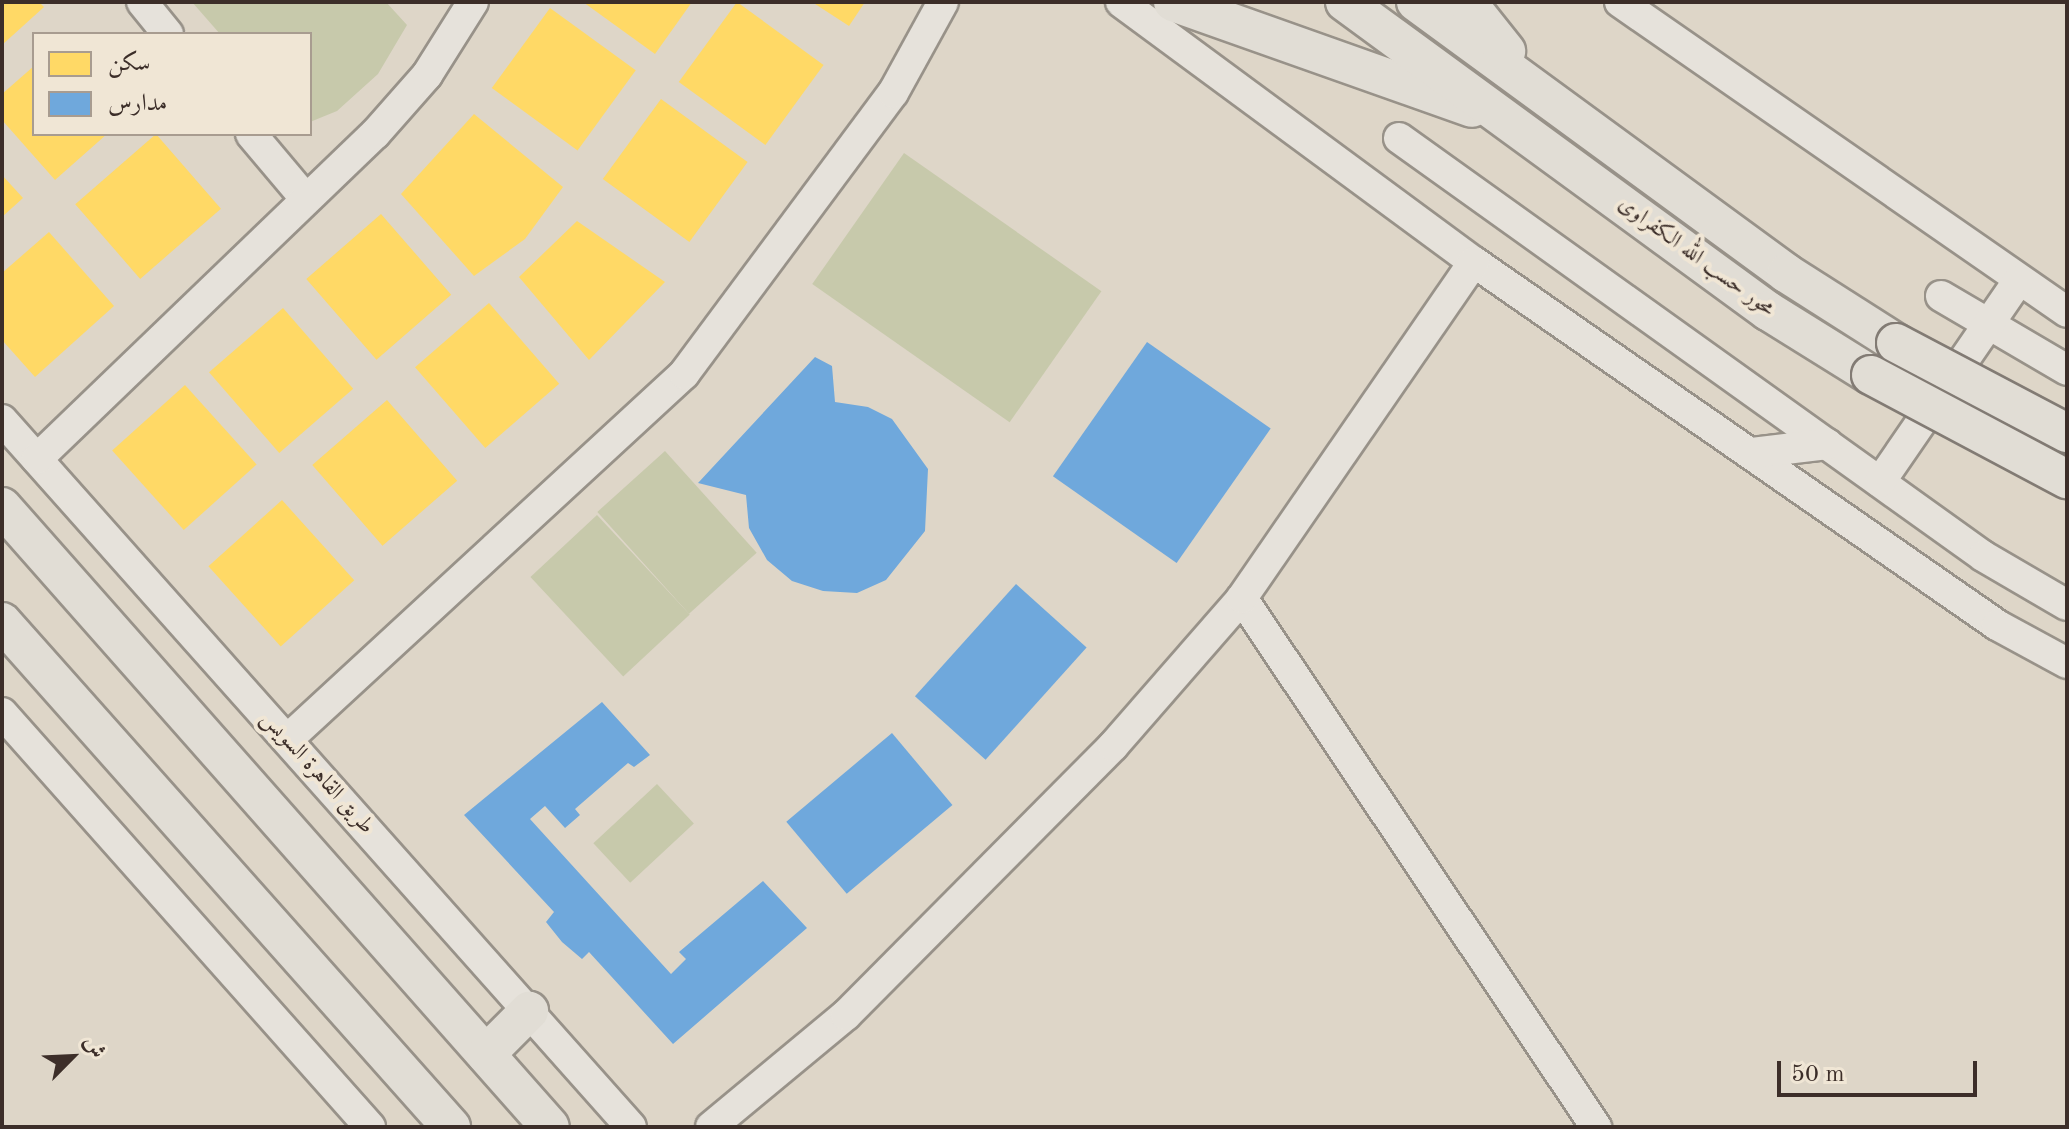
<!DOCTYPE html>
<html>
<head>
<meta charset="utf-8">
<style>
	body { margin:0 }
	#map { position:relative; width:2069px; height:1129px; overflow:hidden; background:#ded6c8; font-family:"Old Standard TT",Amiri,serif }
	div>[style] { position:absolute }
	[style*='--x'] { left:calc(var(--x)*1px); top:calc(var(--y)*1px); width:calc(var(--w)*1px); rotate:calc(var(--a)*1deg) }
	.green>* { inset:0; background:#c7c9ab; transform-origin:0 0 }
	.homes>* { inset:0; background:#ffd966; transform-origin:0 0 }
	.schools>* { inset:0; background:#6fa8dc; transform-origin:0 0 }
	.roads { filter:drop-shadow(2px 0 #989289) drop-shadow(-2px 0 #989289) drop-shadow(0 2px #989289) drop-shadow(0 -2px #989289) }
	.minor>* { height:30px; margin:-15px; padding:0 15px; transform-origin:15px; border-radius:15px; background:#e6e2db }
	.major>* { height:38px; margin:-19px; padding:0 19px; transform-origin:19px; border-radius:19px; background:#e1ddd5 }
	.bridges { filter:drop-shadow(2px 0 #827b74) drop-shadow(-2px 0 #827b74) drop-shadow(0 2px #827b74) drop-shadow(0 -2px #827b74) }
	.major-bridge>* { height:38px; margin:-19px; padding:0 19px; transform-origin:19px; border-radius:19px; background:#e1ddd5 }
	span { translate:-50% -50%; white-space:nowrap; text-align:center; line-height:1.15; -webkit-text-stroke:8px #f0e6d5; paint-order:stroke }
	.street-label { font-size:22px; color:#3c2e29 }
	.frame { position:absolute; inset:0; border:4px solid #3c2e29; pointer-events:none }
	.legend { position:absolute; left:32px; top:32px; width:280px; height:104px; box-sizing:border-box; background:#f0e6d5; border:2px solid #a89c90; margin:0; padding:10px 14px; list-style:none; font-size:24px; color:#3c2e29 }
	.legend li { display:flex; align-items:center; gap:16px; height:40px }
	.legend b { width:40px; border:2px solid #a89c90 }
	.north { position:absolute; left:32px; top:1017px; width:80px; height:80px; -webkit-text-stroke:6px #f0e6d5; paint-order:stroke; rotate:66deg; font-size:22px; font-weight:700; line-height:32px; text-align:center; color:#3c2e29 }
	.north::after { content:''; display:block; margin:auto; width:28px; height:36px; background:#3c2e29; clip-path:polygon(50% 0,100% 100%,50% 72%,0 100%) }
	.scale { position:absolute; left:1777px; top:1061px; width:200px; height:36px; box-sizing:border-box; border:4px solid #3c2e29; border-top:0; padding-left:10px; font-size:24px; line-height:28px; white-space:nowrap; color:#3c2e29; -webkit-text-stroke:6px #f0e6d5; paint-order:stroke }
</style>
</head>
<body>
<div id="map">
	<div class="green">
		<div style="clip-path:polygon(192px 2px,386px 2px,407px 25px,378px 74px,337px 111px,310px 122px,310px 34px,220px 34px)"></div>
		<div style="left:904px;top:153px;width:241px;height:160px;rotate:35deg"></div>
		<div style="left:665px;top:451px;width:137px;height:91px;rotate:48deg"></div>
		<div style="left:597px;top:515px;width:136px;height:91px;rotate:47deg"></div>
		<div style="left:657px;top:784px;width:54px;height:87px;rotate:47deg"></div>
	</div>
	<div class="homes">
		<div style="clip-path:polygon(2px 2px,39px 2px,44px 7px,2px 45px)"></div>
		<div style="clip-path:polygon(583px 2px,692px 2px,655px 54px)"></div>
		<div style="left:737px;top:2px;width:107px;height:99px;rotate:36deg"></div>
		<div style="clip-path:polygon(812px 2px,865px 2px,849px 26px)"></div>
		<div style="left:550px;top:8px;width:106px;height:99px;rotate:36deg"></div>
		<div style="clip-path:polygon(34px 66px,34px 134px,107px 134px,55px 180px,2px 120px,2px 94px)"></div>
		<div style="left:661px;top:99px;width:107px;height:99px;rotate:36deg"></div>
		<div style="clip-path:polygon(474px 114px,563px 187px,525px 239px,474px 276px,401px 194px)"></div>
		<div style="left:156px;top:134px;width:99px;height:107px;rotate:49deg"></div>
		<div style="clip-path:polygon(2px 175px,23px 198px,2px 217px)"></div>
		<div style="left:381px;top:214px;width:107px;height:99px;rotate:49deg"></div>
		<div style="clip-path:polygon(577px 221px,665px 282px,589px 360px,519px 277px)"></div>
		<div style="clip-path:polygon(49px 232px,114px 306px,35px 377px,2px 340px,2px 273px)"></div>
		<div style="left:489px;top:303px;width:107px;height:98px;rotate:49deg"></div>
		<div style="left:283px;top:308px;width:107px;height:98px;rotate:49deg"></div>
		<div style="left:185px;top:385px;width:107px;height:98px;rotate:48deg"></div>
		<div style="left:387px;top:400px;width:107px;height:99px;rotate:49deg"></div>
		<div style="left:282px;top:500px;width:108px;height:99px;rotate:48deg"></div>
	</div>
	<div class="schools">
		<div style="left:1147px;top:342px;width:151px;height:164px;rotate:35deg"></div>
		<div style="clip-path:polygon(815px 357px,832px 366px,835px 402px,868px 407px,892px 419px,928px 469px,925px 531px,886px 580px,857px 593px,823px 591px,792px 581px,767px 560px,749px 528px,746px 495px,698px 483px)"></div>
		<div style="left:1016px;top:584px;width:95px;height:151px;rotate:42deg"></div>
		<div style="clip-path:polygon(602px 702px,650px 755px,634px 767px,628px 763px,575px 809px,580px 815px,565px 828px,545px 806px,530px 819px,671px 974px,686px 959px,679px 952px,763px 881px,807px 928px,673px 1044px,589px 952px,582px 959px,562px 942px,546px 922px,554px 912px,464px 815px)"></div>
		<div style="left:892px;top:733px;width:94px;height:138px;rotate:50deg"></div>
	</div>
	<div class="roads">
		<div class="minor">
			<div style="--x:142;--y:2;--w:41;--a:50.9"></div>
			<div style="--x:1121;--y:2;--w:438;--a:36.4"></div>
			<div style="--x:1474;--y:262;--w:637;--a:34.76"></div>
			<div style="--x:1997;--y:625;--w:80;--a:28.5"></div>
			<div style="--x:1620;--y:2;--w:544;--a:34.74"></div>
			<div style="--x:251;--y:134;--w:82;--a:49.9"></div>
			<div style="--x:1399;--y:138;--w:718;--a:35.59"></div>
			<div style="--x:1983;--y:556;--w:97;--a:30.3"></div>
			<div style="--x:1941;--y:296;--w:146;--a:30.4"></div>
			<div style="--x:2;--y:420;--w:946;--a:48.34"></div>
			<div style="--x:1752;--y:453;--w:76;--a:-6.8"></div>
			<div style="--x:37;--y:459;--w:469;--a:-43.9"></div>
			<div style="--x:375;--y:134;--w:79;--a:-48.6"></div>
			<div style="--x:427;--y:75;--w:86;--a:-57.8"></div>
			<div style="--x:1880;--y:482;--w:244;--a:-55.5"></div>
			<div style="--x:1242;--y:598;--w:637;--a:56.21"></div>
			<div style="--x:2;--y:713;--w:554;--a:48.37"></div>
			<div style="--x:288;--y:739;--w:539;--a:-42.67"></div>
			<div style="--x:684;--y:374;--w:350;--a:-53.4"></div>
			<div style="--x:893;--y:93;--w:104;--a:-61.2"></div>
			<div style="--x:711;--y:1127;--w:175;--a:-39.7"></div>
			<div style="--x:846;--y:1015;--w:379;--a:-45.2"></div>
			<div style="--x:1113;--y:746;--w:196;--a:-48.9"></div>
			<div style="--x:1242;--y:598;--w:408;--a:-55.4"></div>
		</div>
		<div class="major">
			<div style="--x:1173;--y:2;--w:317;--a:19.5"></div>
			<div style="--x:1345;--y:2;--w:524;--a:36.15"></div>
			<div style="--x:1768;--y:311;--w:121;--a:31.9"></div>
			<div style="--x:1416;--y:2;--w:459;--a:36.2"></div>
			<div style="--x:1786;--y:273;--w:130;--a:32.5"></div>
			<div style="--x:1467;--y:2;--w:63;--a:51.5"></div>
			<div style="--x:2;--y:507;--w:827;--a:48.53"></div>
			<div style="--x:2;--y:622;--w:676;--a:48.36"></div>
			<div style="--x:486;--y:1054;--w:61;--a:-45"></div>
		</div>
	</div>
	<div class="bridges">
		<div class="major-bridge">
			<div style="--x:1896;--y:343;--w:193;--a:27.8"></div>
			<div style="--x:1871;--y:375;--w:222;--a:28"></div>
		</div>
	</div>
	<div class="street-label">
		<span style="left:1696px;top:257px;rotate:36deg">محور حسب الله الكفراوى</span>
		<span style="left:317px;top:773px;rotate:48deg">طريق القاهرة السويس</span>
	</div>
	<div class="frame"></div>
	<ul class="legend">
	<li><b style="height:22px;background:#ffd966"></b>سكن</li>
	<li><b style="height:22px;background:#6fa8dc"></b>مدارس</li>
	</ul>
	<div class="north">ش</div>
	<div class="scale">50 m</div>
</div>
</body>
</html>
